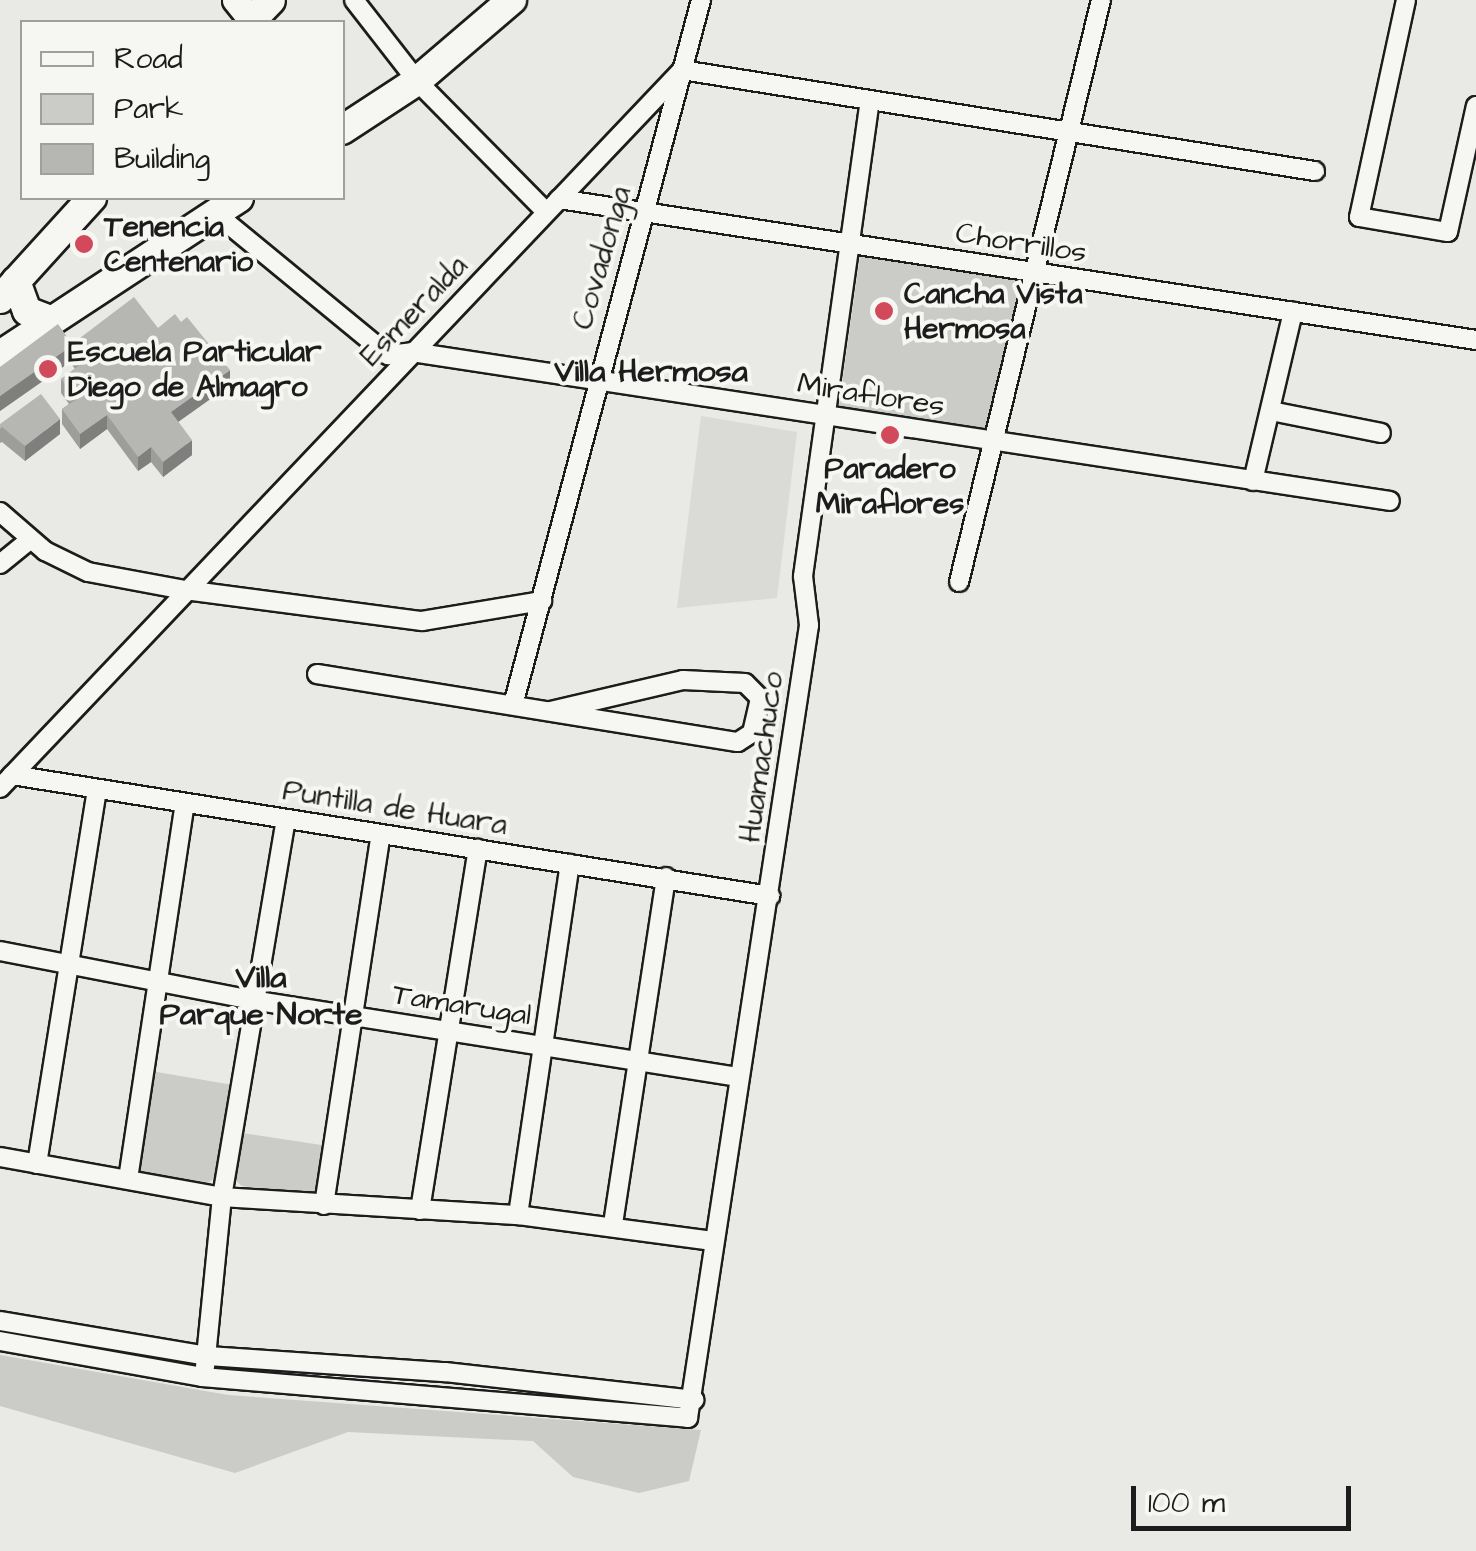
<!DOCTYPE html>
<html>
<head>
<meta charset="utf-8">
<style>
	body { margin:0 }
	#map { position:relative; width:1476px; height:1551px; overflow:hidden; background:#e9e9e5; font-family:"Architects Daughter",sans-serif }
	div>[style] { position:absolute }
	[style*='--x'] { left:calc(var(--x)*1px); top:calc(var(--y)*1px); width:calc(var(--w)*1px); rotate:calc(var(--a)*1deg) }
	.built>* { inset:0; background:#dadad6 }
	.green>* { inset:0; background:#cbcbc7; transform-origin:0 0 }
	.roads { filter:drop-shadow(2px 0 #1c1c1c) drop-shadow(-2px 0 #1c1c1c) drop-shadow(0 2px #1c1c1c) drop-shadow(0 -2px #1c1c1c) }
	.street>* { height:18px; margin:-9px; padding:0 9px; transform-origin:9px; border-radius:9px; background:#f6f6f2 }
	.secondary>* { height:25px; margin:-12.5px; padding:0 12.5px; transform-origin:12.5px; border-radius:12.5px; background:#f6f6f2 }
	.primary>* { height:28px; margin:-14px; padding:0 14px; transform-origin:14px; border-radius:14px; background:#f6f6f2 }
	.wall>* { inset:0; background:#9d9d9a }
	.shaded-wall>* { inset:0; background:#7f7f7d }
	.building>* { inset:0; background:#b6b6b3 }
	.dots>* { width:28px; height:28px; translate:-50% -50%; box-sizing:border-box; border:5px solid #f6f6f2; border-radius:50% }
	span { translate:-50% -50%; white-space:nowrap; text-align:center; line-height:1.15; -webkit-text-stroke:8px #f6f6f2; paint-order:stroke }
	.poi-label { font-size:30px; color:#1c1c1c; font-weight:700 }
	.left { translate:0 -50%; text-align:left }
	.street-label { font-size:30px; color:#1c1c1c }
	.neighbourhood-label { font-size:32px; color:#1c1c1c; font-weight:700 }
	.legend { position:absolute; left:20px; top:20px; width:325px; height:180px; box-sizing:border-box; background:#f6f6f2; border:2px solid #9f9f9c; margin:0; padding:12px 18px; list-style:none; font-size:30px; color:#1c1c1c }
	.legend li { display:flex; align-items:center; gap:20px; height:50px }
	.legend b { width:50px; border:2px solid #9f9f9c }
	.scale { position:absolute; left:1131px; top:1486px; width:220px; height:45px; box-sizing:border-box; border:5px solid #1c1c1c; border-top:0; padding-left:12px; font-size:30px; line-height:35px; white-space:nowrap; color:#1c1c1c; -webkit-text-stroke:8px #f6f6f2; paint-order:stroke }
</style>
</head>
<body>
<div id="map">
	<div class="built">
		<div style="clip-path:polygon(701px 416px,797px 432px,777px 598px,677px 608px)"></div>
	</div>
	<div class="green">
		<div style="left:860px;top:256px;width:170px;height:155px;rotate:8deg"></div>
		<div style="clip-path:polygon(151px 1071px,233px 1085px,218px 1175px,207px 1184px,133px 1171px)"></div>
		<div style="clip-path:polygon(242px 1133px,328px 1146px,321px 1197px,242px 1186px,235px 1180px)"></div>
		<div style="clip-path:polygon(0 1355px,228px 1395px,701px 1430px,689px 1481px,639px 1493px,573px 1477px,533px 1441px,348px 1432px,235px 1473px,0 1406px)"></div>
	</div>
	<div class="roads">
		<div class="street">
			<div style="--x:354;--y:0;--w:103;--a:52.1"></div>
			<div style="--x:417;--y:81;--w:184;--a:45.4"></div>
			<div style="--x:1406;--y:0;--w:222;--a:102.2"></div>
			<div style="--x:1359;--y:217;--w:90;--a:9.6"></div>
			<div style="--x:1448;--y:232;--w:129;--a:-77.5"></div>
			<div style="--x:682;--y:70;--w:641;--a:9.07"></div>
			<div style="--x:559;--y:199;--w:928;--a:8.74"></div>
			<div style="--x:215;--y:213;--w:224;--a:39.4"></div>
			<div style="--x:388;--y:355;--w:24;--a:-7"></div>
			<div style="--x:412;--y:352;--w:989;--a:8.66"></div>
			<div style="--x:1271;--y:411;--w:112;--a:11.3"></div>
			<div style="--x:1253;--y:481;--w:174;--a:-76.7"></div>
			<div style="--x:0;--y:512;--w:60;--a:40.9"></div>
			<div style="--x:45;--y:551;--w:48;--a:26"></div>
			<div style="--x:88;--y:572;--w:99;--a:10.5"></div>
			<div style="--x:185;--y:590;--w:239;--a:7.5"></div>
			<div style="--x:422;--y:621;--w:122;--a:-9.5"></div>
			<div style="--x:0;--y:564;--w:38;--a:-39"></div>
			<div style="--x:959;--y:582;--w:599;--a:-76.29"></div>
			<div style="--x:317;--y:674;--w:426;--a:9.2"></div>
			<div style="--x:738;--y:742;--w:17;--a:-33"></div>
			<div style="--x:752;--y:733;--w:36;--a:-77"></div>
			<div style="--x:760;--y:698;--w:21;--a:-135"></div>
			<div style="--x:745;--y:683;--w:62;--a:-177.2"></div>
			<div style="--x:683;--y:680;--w:136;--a:166.8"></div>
			<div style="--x:513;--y:705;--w:730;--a:-75.07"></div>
			<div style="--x:12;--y:775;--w:768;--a:9.07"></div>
			<div style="--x:0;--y:788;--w:990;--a:-46.47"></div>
			<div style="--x:0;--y:951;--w:257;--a:11"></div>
			<div style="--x:252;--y:1000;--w:492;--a:9"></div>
			<div style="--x:0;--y:1157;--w:226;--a:10.2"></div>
			<div style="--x:222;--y:1197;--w:297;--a:3.5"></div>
			<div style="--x:518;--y:1215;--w:197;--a:7.6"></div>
			<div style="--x:37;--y:1164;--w:379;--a:-80.9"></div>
			<div style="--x:128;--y:1179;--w:380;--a:-81.4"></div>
			<div style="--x:324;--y:1205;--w:375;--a:-81.3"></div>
			<div style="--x:420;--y:1210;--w:366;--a:-80.9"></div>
			<div style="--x:518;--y:1215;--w:355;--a:-81.6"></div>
			<div style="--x:613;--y:1224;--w:351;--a:-81.3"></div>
			<div style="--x:0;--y:1321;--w:211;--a:9.6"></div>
			<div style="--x:208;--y:1356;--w:238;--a:3.9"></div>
			<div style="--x:445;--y:1372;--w:251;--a:6.4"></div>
			<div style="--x:0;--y:1341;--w:205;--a:10.1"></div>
			<div style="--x:202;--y:1377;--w:488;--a:4.8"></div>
			<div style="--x:688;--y:1418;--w:802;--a:-81.32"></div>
			<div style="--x:809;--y:625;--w:49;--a:-97"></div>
			<div style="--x:803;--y:576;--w:479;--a:-82"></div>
			<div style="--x:205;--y:1367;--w:171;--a:-84.3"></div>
			<div style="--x:222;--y:1197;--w:383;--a:-80.4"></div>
		</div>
		<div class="secondary">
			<div style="--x:235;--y:0;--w:27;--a:51"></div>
		</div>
		<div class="primary">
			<div style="--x:250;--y:22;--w:30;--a:-46"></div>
			<div style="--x:342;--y:130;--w:90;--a:-33.2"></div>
			<div style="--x:417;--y:81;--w:125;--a:-40.5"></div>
			<div style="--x:16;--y:281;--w:32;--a:70"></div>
			<div style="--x:27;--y:311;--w:25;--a:21"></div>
			<div style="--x:0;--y:299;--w:137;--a:-47.7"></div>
			<div style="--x:0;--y:355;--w:286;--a:-33.3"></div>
		</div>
	</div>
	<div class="wall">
		<div style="clip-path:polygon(158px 328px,230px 385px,178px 422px,192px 455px,163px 477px,151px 462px,138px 471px,107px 429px,80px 449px,62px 424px,62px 409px,69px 404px,61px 393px,61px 379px,75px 369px,70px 362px,0 411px,0 367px,72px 344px)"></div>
		<div style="clip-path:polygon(0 424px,60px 434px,25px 461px,2px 442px,0 443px)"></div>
	</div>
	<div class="shaded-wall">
		<div style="clip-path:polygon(70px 347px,70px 362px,0 411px,0 396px)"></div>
		<div style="clip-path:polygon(230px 370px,230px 385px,171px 427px,171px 412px)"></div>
		<div style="clip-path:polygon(107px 415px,107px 429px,80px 449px,80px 434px)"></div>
		<div style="clip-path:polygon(60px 419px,60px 434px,25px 461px,25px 446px)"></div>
		<div style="clip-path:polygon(192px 440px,192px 455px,163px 477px,163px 462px)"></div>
		<div style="clip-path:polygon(151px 447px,151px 462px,138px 471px,138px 457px)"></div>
	</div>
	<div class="building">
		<div style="clip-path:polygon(134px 297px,158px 328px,175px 314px,181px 322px,187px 317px,230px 370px,171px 412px,192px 440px,163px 462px,151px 447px,138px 457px,107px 415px,80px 434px,62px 409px,77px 399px,61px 379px,82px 363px,70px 347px,0 396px,0 367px,58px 324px,72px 344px)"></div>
		<div style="clip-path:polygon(41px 394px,60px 419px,25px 446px,2px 427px,0 429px,0 424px)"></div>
	</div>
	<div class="dots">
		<div style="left:84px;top:244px;background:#d1495b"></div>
		<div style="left:884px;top:311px;background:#d1495b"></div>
		<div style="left:48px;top:369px;background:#d1495b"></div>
		<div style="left:890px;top:435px;background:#d1495b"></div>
	</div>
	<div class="poi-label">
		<span class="left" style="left:104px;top:244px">Tenencia<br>Centenario</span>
		<span class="left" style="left:904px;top:311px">Cancha Vista<br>Hermosa</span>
		<span class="left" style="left:68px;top:369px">Escuela Particular<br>Diego de Almagro</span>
		<span style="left:890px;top:486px">Paradero<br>Miraflores</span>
	</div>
	<div class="street-label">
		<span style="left:1021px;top:243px;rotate:9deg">Chorrillos</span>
		<span style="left:602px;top:258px;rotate:-74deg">Covadonga</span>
		<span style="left:414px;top:311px;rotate:-46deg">Esmeralda</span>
		<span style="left:871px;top:395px;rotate:9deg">Miraflores</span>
		<span style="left:762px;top:757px;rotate:-82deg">Huamachuco</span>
		<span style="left:395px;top:808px;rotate:9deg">Puntilla de Huara</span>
		<span style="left:462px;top:1005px;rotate:9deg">Tamarugal</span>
	</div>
	<div class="neighbourhood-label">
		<span style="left:651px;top:372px">Villa Hermosa</span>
		<span style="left:261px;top:997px">Villa<br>Parque Norte</span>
	</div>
	<ul class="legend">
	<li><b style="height:12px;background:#f6f6f2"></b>Road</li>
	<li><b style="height:28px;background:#cbcbc7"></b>Park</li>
	<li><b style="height:28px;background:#b6b6b3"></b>Building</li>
	</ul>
	<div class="scale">100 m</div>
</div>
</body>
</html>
